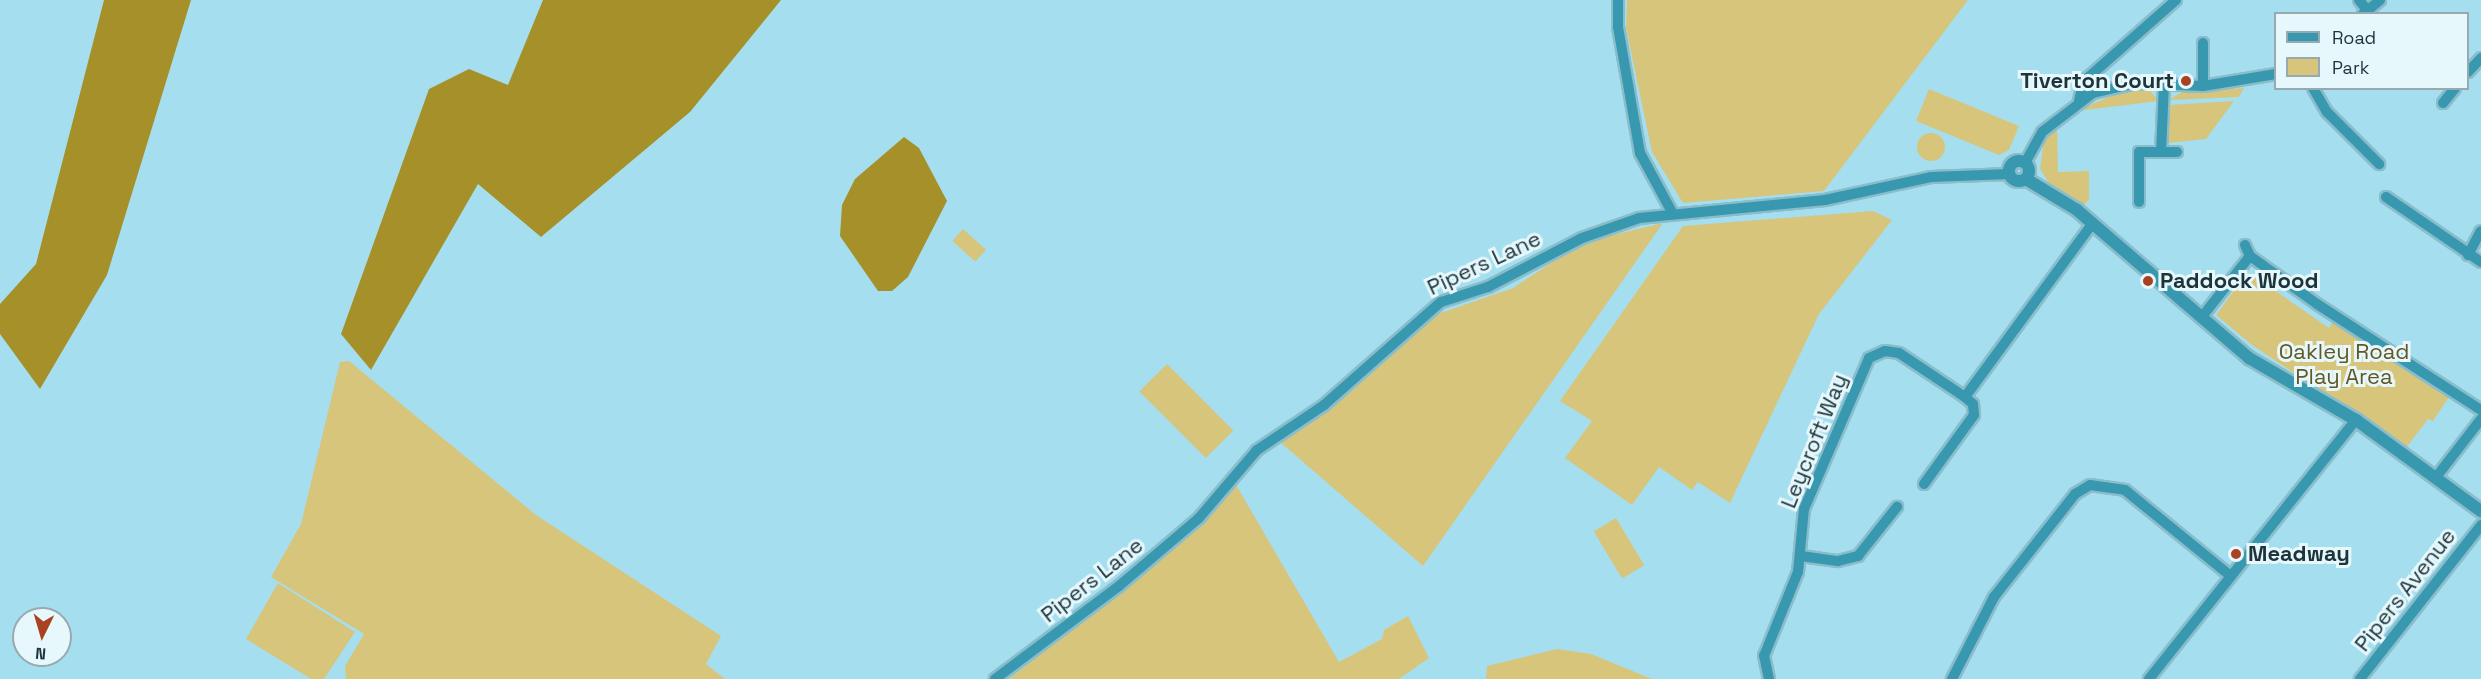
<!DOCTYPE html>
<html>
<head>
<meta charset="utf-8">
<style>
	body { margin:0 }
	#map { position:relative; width:2481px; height:679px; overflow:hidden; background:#a5dfef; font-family:"Space Grotesk",sans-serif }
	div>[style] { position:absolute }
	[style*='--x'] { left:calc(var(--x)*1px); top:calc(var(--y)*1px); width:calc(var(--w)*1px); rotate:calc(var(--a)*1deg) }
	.green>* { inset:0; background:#d6c57b; transform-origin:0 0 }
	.round { border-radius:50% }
	.forest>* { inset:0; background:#a59029 }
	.roads { filter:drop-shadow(2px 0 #8abdcb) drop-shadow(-2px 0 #8abdcb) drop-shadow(0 2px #8abdcb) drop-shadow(0 -2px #8abdcb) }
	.minor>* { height:10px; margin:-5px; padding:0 5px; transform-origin:5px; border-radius:5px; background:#3798af }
	.tertiary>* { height:12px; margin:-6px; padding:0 6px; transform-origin:6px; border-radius:6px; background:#3798af }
	.tertiary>.ring { margin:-6px; padding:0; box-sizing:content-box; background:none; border:12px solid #3798af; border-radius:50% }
	.dots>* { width:16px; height:16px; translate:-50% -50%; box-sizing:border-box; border:3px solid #e7f8fd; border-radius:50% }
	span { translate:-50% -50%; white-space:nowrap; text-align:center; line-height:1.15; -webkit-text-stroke:6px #e7f8fd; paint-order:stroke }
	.poi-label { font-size:22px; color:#1c343a; font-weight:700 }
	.right { translate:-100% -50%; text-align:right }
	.left { translate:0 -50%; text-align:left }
	.street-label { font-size:22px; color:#1c343a }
	.park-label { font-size:22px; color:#635724 }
	.legend { position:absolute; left:2274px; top:12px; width:195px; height:78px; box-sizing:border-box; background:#e7f8fd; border:2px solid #96aaaf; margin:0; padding:8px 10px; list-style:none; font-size:18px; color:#1c343a }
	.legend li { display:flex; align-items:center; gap:12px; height:30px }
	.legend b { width:30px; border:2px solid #96aaaf }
	.north { position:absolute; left:12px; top:607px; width:60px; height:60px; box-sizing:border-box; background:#e7f8fd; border:2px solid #96aaaf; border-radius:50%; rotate:185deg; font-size:16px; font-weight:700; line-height:24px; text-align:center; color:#1c343a }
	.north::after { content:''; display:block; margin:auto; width:21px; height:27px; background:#aa4222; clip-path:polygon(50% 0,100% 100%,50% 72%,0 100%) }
</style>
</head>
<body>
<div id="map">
	<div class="green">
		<div style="clip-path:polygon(1627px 0,1968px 0,1824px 191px,1683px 203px,1652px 152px,1626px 28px)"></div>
		<div style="clip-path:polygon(2244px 88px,2239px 97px,2169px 100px,2182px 92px)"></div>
		<div style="clip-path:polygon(1929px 89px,2019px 126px,2009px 150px,1999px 155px,1916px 121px)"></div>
		<div style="clip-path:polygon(2126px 89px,2149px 89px,2158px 101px,2077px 111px)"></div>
		<div style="clip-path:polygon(2234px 101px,2206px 139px,2168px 143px,2168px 105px)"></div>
		<div style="clip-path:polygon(2057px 125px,2058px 172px,2089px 171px,2089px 200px,2082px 206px,2054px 191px,2040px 169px,2044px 139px)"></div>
		<div class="round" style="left:1917px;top:133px;width:28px;height:28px"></div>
		<div style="clip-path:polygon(1873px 211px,1892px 220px,1819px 314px,1730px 503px,1698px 482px,1692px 490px,1659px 467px,1632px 505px,1565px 458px,1592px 421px,1560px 401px,1683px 226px)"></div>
		<div style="clip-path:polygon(1663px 223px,1423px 566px,1279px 441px,1349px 393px,1429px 317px,1513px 288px,1583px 242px)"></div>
		<div style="left:963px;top:229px;width:31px;height:16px;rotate:42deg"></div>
		<div style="clip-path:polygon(2254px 276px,2329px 328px,2333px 321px,2449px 397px,2433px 421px,2428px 419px,2406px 448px,2252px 345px,2216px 315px,2244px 277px)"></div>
		<div style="clip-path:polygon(349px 361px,536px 515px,721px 636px,706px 664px,725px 679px,346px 679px,345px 666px,364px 634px,271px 577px,301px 524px,340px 362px)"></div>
		<div style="left:1167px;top:364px;width:94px;height:39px;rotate:45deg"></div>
		<div style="clip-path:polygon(1235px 483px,1339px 662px,1382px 639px,1384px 630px,1408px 616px,1429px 658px,1399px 679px,1009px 679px,1201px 526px)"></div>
		<div style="left:1616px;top:518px;width:55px;height:26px;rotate:59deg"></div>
		<div style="clip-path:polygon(278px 583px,355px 632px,324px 679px,311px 679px,246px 639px)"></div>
		<div style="clip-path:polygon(1557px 649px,1591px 654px,1652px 679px,1486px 679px,1487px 666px)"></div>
	</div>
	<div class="forest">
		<div style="clip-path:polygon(104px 0,191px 0,107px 275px,40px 389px,0 334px,0 304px,36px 264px)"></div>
		<div style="clip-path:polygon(543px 0,781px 0,690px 112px,541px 237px,478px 184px,371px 370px,341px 334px,429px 89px,469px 69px,508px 85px)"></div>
		<div style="clip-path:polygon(904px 137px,919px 148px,947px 201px,908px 277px,892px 291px,878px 291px,840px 236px,842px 205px,855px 179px)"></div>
	</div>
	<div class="roads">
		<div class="minor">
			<div style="--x:1618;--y:0;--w:27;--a:90"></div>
			<div style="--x:1618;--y:27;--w:128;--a:80.1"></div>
			<div style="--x:1640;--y:153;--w:69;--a:61.6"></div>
			<div style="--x:2359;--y:0;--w:13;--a:51"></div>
			<div style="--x:2363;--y:14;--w:22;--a:-39"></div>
			<div style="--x:2468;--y:72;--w:19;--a:-47"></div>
			<div style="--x:2164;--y:84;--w:68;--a:92.5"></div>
			<div style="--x:2161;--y:152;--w:16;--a:0"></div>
			<div style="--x:2203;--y:86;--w:43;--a:-90"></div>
			<div style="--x:2313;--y:88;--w:28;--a:60"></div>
			<div style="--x:2327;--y:112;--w:74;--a:45"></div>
			<div style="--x:2079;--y:101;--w:19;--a:-78"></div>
			<div style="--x:2083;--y:82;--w:124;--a:-41.4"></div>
			<div style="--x:2443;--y:103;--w:19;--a:-51"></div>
			<div style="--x:2025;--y:163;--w:35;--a:-61"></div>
			<div style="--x:2042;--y:132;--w:64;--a:-37.4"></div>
			<div style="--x:2093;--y:93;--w:44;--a:-13.1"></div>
			<div style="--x:2136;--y:83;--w:67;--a:2.6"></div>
			<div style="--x:2203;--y:86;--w:74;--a:-9.3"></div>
			<div style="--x:2386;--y:197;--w:115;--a:34.4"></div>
			<div style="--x:2139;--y:202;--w:50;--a:-90"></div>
			<div style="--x:2139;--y:152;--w:22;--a:0"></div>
			<div style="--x:2245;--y:245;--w:12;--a:66"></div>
			<div style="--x:2250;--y:256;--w:82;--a:35.6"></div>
			<div style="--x:2317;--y:304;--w:195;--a:32.9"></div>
			<div style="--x:2468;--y:255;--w:27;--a:-62"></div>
			<div style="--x:2201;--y:318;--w:79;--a:-51.7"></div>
			<div style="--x:2437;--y:476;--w:72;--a:-52.3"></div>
			<div style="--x:1924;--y:484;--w:85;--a:-54.1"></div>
			<div style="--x:1974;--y:415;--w:11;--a:-95"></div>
			<div style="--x:1973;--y:404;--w:11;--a:-139"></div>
			<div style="--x:1965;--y:397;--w:216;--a:-53.7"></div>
			<div style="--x:1801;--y:556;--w:37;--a:8"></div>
			<div style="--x:1838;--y:561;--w:21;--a:-14"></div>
			<div style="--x:1858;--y:556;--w:63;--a:-51.5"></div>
			<div style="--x:995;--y:679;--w:155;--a:-36.9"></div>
			<div style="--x:1119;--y:586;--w:105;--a:-40.4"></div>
			<div style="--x:1199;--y:518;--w:89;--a:-49.5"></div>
			<div style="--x:1257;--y:450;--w:81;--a:-33.9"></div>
			<div style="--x:1324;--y:405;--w:156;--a:-41.4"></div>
			<div style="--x:1441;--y:302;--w:49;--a:-17.7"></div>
			<div style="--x:1488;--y:287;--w:106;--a:-27.5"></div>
			<div style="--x:1582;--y:238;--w:60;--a:-19.3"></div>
			<div style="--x:1639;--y:218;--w:187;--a:-5.5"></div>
			<div style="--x:1825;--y:200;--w:108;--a:-12.2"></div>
			<div style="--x:1931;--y:177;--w:78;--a:-2.2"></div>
			<div style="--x:1769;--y:679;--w:24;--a:-102"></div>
			<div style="--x:1764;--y:656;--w:91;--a:-68"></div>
			<div style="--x:1798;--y:572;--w:63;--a:-84.6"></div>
			<div style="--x:1804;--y:509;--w:164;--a:-66.7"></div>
			<div style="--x:1869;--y:358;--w:17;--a:-24"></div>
			<div style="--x:1885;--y:351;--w:14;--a:8"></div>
			<div style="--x:1899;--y:353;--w:79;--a:33.7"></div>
			<div style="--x:1952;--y:679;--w:92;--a:-62.9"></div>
			<div style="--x:1994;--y:597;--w:131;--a:-51.8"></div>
			<div style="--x:2075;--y:494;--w:17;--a:-31"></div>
			<div style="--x:2090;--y:485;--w:35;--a:8"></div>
			<div style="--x:2125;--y:490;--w:136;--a:39.1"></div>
			<div style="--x:2149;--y:679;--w:332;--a:-51.4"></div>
			<div style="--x:2360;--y:679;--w:196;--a:-51.8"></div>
		</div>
		<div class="tertiary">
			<div class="ring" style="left:2009px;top:161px;width:8px;height:8px"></div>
			<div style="--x:2026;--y:179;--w:60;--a:31.3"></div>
			<div style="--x:2077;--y:210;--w:227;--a:40.7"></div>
			<div style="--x:2249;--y:358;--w:124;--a:30.1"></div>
			<div style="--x:2356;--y:420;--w:155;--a:36.1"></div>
		</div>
	</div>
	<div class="dots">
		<div style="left:2186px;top:81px;background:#aa4222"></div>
		<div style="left:2148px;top:281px;background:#aa4222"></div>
		<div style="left:2236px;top:554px;background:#aa4222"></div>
	</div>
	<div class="poi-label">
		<span class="right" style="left:2174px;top:81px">Tiverton Court</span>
		<span class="left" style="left:2160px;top:281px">Paddock Wood</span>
		<span class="left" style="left:2248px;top:554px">Meadway</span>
	</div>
	<div class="street-label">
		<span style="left:1484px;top:263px;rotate:-25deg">Pipers Lane</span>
		<span style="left:1814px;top:441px;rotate:-68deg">Leycroft Way</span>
		<span style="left:1092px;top:580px;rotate:-38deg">Pipers Lane</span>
		<span style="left:2405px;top:590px;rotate:-52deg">Pipers Avenue</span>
	</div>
	<div class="park-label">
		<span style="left:2344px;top:364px">Oakley Road<br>Play Area</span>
	</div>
	<ul class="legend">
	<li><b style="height:8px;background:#3798af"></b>Road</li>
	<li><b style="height:16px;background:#d6c57b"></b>Park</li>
	</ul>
	<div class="north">N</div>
</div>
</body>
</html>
